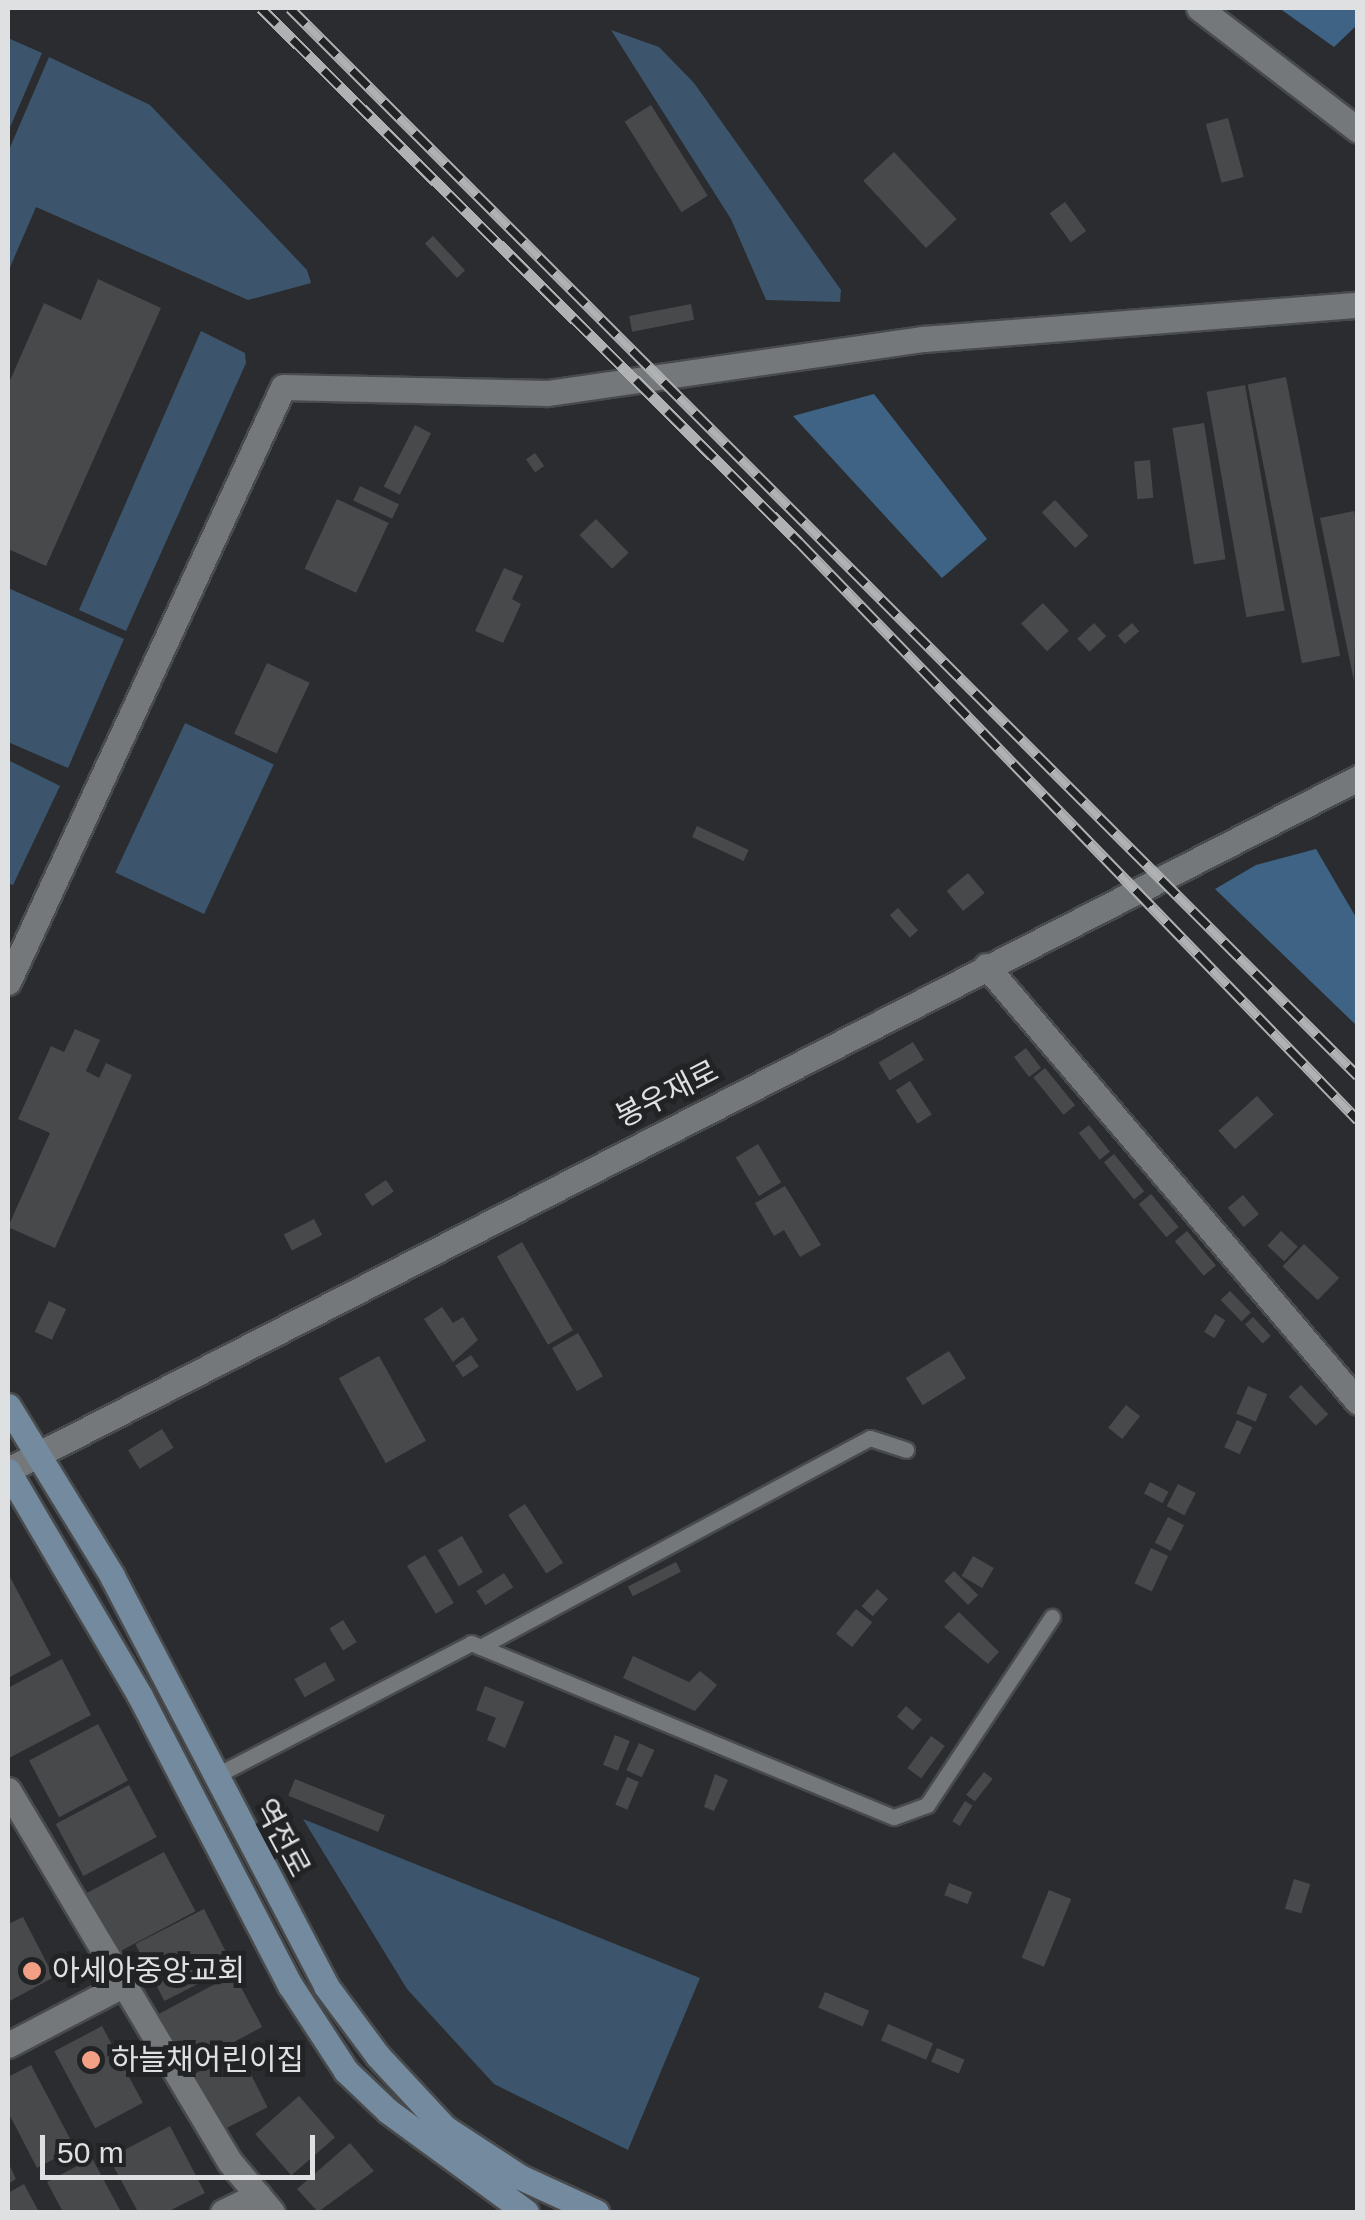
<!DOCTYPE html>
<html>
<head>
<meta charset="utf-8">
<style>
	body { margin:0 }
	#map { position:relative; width:1365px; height:2220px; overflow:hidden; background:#2a2c2f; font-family:Helvetica,"Noto Sans KR",sans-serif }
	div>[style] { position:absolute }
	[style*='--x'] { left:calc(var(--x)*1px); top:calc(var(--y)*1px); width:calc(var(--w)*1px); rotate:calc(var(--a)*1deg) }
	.green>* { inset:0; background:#3c556c; transform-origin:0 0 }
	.forest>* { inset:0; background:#3f6384 }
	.building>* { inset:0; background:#47494b; transform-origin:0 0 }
	.roads { filter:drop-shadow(2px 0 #484a4c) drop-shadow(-2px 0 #484a4c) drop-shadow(0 2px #484a4c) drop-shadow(0 -2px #484a4c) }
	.service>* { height:15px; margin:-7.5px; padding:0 7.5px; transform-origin:7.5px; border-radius:7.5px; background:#75787a }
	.minor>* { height:25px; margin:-12.5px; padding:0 12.5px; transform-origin:12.5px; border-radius:12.5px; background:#75787a }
	.tertiary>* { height:25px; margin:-12.5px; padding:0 12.5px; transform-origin:12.5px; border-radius:12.5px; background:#75787a }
	.secondary>* { height:25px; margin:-12.5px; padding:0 12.5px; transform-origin:12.5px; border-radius:12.5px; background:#748a9e }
	.rail>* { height:11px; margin-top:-5.5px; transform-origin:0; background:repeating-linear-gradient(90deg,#212325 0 22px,#afb1b3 0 44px); box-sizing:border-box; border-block:2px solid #afb1b3 }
	.dots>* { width:28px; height:28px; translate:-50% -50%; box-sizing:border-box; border:5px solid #212325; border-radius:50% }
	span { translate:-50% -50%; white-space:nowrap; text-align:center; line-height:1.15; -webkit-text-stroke:10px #212325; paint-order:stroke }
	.street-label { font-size:30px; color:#dee0e1 }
	.poi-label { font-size:30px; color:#dee0e1 }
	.left { translate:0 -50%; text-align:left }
	.frame { position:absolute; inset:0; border:10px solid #dee0e1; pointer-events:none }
	.scale { position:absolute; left:40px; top:2135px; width:275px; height:45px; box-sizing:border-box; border:5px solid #dee0e1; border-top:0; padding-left:12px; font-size:30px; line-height:35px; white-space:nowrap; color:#dee0e1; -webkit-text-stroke:8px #212325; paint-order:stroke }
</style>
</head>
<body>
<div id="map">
	<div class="green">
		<div style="clip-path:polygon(611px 30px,659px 47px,694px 83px,841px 290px,840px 302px,766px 300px,731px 219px)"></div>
		<div style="clip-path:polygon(8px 38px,42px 53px,8px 132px)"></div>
		<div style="clip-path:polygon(49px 57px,150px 105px,307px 270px,311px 283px,248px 300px,36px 207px,8px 272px,8px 152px)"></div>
		<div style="clip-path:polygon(201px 331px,245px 353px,246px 363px,126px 631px,79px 610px)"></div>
		<div style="clip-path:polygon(8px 588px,124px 639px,68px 768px,8px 742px)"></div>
		<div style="left:185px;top:723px;width:98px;height:165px;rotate:25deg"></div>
		<div style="clip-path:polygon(8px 760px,60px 786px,13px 885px,8px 883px)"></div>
		<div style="clip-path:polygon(303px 1819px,700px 1978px,628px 2150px,494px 2084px,407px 1989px)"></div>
	</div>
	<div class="forest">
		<div style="clip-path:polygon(1279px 8px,1357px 8px,1357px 25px,1334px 47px)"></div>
		<div style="clip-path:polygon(874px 394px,987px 539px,942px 578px,793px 416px)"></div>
		<div style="clip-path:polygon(1316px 849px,1357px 919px,1357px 1026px,1215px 889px,1256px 865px)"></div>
	</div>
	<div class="building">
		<div style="left:651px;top:105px;width:107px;height:31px;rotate:58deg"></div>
		<div style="left:1228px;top:118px;width:61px;height:23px;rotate:75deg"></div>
		<div style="left:894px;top:152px;width:92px;height:42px;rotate:47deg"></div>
		<div style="left:1065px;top:202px;width:36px;height:19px;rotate:54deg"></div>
		<div style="left:433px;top:236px;width:47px;height:11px;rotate:47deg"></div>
		<div style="clip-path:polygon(98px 279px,161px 308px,46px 566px,8px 549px,8px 385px,44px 303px,81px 320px)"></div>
		<div style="left:691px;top:304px;width:16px;height:63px;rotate:79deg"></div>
		<div style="left:1286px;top:377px;width:284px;height:39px;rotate:79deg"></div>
		<div style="left:1245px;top:385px;width:229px;height:39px;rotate:80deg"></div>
		<div style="left:1204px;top:423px;width:138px;height:32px;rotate:81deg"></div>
		<div style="left:415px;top:425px;width:18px;height:69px;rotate:27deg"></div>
		<div style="left:535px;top:453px;width:16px;height:11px;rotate:55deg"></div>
		<div style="left:1150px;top:460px;width:38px;height:16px;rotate:85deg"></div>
		<div style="left:360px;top:486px;width:43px;height:16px;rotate:25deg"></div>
		<div style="left:337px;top:499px;width:57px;height:77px;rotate:25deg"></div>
		<div style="left:1055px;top:500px;width:49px;height:18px;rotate:47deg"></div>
		<div style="clip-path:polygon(1354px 511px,1358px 529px,1354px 681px,1320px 518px)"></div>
		<div style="left:596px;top:519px;width:47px;height:23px;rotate:46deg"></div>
		<div style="clip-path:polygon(504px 568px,523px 576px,512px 599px,521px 604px,503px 643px,475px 631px)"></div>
		<div style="left:1043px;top:603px;width:38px;height:30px;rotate:47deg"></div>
		<div style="left:1094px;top:623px;width:18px;height:23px;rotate:47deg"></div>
		<div style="left:1132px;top:623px;width:11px;height:19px;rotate:49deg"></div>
		<div style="left:267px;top:663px;width:47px;height:78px;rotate:25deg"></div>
		<div style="left:697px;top:826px;width:57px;height:12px;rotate:25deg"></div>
		<div style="left:968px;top:873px;width:26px;height:28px;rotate:50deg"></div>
		<div style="left:898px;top:908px;width:30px;height:11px;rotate:48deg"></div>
		<div style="clip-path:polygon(75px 1029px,100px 1040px,86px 1071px,99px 1078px,106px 1063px,132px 1075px,55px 1248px,8px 1227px,50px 1133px,18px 1119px,51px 1046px,64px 1052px)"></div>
		<div style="left:913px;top:1042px;width:21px;height:40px;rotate:59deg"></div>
		<div style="left:1026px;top:1048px;width:25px;height:15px;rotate:53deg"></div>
		<div style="left:1045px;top:1068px;width:48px;height:15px;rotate:51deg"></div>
		<div style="left:910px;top:1081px;width:40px;height:17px;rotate:57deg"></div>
		<div style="left:1257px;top:1096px;width:25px;height:52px;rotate:48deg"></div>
		<div style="left:1089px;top:1125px;width:34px;height:13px;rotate:52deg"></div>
		<div style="left:758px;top:1144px;width:45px;height:26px;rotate:59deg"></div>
		<div style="left:1114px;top:1154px;width:48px;height:13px;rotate:51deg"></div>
		<div style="left:386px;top:1180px;width:14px;height:26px;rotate:56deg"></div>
		<div style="clip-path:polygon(785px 1186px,821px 1245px,800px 1257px,784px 1230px,774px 1236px,755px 1203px)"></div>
		<div style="left:1151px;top:1194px;width:43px;height:16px;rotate:50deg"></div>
		<div style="left:1243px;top:1195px;width:25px;height:20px;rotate:50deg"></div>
		<div style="left:314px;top:1219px;width:18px;height:34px;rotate:63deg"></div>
		<div style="left:1187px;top:1231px;width:45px;height:16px;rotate:50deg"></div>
		<div style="left:1281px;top:1231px;width:23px;height:20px;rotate:43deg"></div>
		<div style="left:522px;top:1242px;width:102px;height:29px;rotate:60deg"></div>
		<div style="left:1304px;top:1244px;width:49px;height:31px;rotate:44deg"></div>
		<div style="left:1230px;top:1291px;width:30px;height:13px;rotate:46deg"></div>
		<div style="left:49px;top:1301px;width:19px;height:34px;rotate:25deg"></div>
		<div style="clip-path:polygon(442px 1307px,453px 1323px,463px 1317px,478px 1340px,453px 1362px,424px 1319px)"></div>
		<div style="left:1215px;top:1314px;width:12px;height:21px;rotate:31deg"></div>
		<div style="left:1253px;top:1317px;width:26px;height:11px;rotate:47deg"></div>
		<div style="left:578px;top:1333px;width:50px;height:30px;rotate:60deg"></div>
		<div style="left:949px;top:1351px;width:32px;height:51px;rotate:58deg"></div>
		<div style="left:471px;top:1355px;width:14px;height:19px;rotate:56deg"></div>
		<div style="left:379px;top:1356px;width:97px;height:46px;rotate:61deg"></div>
		<div style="left:1301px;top:1385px;width:40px;height:17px;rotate:47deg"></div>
		<div style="left:1248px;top:1386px;width:21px;height:30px;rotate:23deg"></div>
		<div style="left:1126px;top:1405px;width:18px;height:29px;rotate:38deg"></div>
		<div style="left:1237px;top:1420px;width:17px;height:30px;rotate:25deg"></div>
		<div style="left:162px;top:1429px;width:22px;height:40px;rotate:58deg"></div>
		<div style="left:1150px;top:1482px;width:21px;height:13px;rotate:28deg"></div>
		<div style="left:1178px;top:1484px;width:20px;height:25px;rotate:27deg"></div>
		<div style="left:525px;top:1504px;width:70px;height:20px;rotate:57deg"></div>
		<div style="left:1168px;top:1517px;width:18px;height:29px;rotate:27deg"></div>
		<div style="left:462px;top:1536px;width:42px;height:28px;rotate:60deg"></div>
		<div style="left:1151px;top:1548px;width:19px;height:39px;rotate:25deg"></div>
		<div style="left:425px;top:1555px;width:56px;height:21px;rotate:59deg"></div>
		<div style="left:973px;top:1556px;width:24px;height:23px;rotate:30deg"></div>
		<div style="left:676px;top:1562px;width:11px;height:54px;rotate:63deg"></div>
		<div style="left:954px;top:1571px;width:34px;height:14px;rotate:45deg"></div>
		<div style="clip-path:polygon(8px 1573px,51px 1655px,8px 1678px)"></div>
		<div style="left:504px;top:1573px;width:17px;height:33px;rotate:57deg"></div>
		<div style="left:877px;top:1589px;width:15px;height:23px;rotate:42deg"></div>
		<div style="left:856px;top:1609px;width:21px;height:32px;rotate:39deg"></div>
		<div style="clip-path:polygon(959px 1612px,999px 1652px,988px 1664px,944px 1627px)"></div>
		<div style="left:343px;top:1620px;width:26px;height:16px;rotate:58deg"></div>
		<div style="clip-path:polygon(633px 1656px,689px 1682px,700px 1671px,717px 1685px,695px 1711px,623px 1678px)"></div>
		<div style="clip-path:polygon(62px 1659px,91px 1715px,9px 1758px,8px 1688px)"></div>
		<div style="left:325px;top:1662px;width:21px;height:35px;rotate:61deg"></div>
		<div style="clip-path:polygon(485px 1686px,524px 1702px,505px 1748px,487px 1740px,496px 1718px,476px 1710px)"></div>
		<div style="left:906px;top:1706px;width:21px;height:14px;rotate:41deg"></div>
		<div style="left:98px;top:1724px;width:64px;height:78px;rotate:62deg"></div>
		<div style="left:615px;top:1735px;width:16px;height:32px;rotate:22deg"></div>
		<div style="left:931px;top:1736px;width:17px;height:40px;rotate:36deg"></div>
		<div style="left:639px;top:1743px;width:17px;height:30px;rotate:25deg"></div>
		<div style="left:984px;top:1772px;width:11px;height:29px;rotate:38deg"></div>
		<div style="clip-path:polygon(715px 1774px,728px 1780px,714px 1811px,704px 1807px)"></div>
		<div style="left:627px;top:1777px;width:13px;height:30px;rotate:23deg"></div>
		<div style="left:295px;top:1779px;width:97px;height:18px;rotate:22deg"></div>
		<div style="left:129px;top:1785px;width:59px;height:83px;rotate:62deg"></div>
		<div style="left:965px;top:1801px;width:9px;height:24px;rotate:32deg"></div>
		<div style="left:164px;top:1852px;width:67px;height:89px;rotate:62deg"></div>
		<div style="left:1294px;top:1879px;width:17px;height:31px;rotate:17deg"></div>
		<div style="left:949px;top:1883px;width:25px;height:13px;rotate:21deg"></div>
		<div style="left:1049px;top:1890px;width:24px;height:73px;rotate:22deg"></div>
		<div style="left:204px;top:1909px;width:64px;height:77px;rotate:63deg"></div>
		<div style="clip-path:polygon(23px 1917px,54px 1977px,8px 2002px,8px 1924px)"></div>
		<div style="left:234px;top:1974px;width:60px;height:87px;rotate:62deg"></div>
		<div style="left:825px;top:1992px;width:48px;height:17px;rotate:23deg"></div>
		<div style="left:888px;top:2024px;width:49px;height:18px;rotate:23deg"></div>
		<div style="left:102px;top:2026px;width:87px;height:54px;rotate:62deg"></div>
		<div style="left:937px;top:2048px;width:30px;height:15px;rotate:23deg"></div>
		<div style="left:239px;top:2051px;width:63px;height:57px;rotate:63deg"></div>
		<div style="clip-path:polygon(31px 2065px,75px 2148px,37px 2168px,8px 2112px,8px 2077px)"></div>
		<div style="left:299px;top:2096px;width:55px;height:58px;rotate:49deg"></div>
		<div style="clip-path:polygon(170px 2126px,205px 2193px,167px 2212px,138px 2212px,109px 2158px)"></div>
		<div style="clip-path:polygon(350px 2143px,374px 2171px,318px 2212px,297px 2189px)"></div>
		<div style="clip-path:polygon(92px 2158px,121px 2212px,63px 2212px,47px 2182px)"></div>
		<div style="clip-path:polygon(8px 2162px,16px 2179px,8px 2184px)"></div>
		<div style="clip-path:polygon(24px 2184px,39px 2212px,8px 2212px,8px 2193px)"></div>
	</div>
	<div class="roads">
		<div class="service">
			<div style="--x:480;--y:1647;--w:442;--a:-28.2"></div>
			<div style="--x:870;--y:1438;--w:38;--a:18"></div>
			<div style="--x:213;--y:1777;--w:291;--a:-27.4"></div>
			<div style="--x:471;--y:1643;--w:457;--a:22.4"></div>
			<div style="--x:894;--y:1817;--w:35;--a:-20"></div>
			<div style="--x:927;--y:1805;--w:226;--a:-56.4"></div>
		</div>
		<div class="minor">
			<div style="--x:1199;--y:8;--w:200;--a:37.5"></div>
			<div style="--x:986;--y:966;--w:573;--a:49.53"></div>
			<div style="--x:8;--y:982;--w:655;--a:-65.19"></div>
			<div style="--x:283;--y:387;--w:264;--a:1.3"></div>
			<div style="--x:547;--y:393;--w:380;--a:-8.2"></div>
			<div style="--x:923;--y:339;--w:436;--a:-4.5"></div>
			<div style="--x:8;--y:1790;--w:433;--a:59.2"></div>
			<div style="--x:230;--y:2162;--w:65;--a:50"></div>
			<div style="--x:8;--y:2045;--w:131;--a:-27.7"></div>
			<div style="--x:223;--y:2212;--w:39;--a:-26"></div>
		</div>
		<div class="tertiary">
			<div style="--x:8;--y:1470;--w:1517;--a:-27.14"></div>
		</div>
		<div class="secondary">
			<div style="--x:8;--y:1406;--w:199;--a:58.5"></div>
			<div style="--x:112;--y:1576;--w:462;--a:62.4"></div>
			<div style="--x:326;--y:1986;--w:87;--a:53.4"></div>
			<div style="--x:378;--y:2056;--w:98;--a:47.1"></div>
			<div style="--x:445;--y:2128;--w:90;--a:33.2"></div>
			<div style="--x:520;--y:2177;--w:84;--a:24.7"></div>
			<div style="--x:8;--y:1471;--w:261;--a:59.6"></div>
			<div style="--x:140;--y:1696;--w:326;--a:62.6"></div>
			<div style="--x:290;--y:1985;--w:103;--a:56.9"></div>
			<div style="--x:346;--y:2071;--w:58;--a:43.6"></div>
			<div style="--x:388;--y:2111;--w:171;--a:36.2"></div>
		</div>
	</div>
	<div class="rail">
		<div style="--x:261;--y:8;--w:758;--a:44.79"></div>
		<div style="--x:799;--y:542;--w:804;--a:45.96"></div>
		<div style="--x:290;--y:8;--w:1510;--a:45"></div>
	</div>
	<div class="dots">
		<div style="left:32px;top:1971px;background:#f39f85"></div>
		<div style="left:91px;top:2060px;background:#f39f85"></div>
	</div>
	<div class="street-label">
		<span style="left:667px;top:1094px;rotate:-27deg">봉우재로</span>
		<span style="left:282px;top:1838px;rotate:62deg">역전로</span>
	</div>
	<div class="poi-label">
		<span class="left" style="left:52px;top:1971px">아세아중앙교회</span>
		<span class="left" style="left:111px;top:2060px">하늘채어린이집</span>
	</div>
	<div class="frame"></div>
	<div class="scale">50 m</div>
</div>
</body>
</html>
